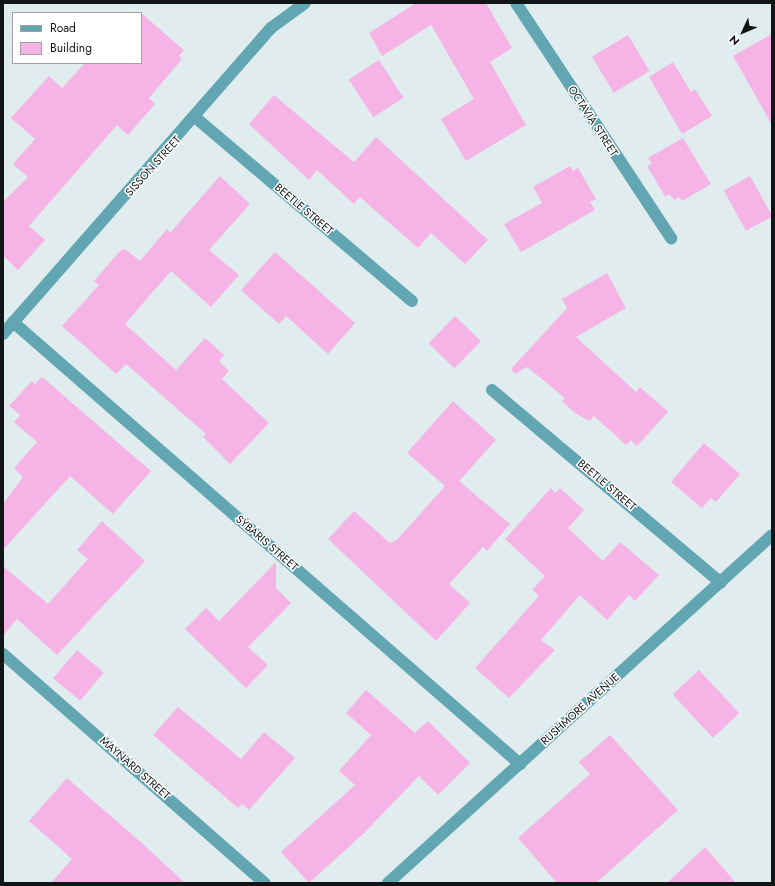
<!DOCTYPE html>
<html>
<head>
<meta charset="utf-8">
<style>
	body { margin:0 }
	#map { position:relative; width:775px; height:886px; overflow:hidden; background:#e0eced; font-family:Jost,sans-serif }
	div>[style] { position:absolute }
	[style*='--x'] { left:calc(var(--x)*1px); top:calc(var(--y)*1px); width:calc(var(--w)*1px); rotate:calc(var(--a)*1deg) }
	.building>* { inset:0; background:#f6b4e6; transform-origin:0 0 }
	.minor>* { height:12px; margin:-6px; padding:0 6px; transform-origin:6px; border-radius:6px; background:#61a6b2 }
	span { translate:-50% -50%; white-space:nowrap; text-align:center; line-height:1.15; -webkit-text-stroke:3px #fff; paint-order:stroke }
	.street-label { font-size:11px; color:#111516 }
	.frame { position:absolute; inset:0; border:4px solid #111516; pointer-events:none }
	.legend { position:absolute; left:12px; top:12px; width:130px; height:52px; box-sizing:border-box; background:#fff; border:1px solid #a0a1a2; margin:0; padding:5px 7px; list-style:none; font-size:12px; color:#111516 }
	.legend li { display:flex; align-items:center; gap:8px; height:20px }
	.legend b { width:20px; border:1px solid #a0a1a2 }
	.north { position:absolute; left:723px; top:12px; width:40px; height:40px; -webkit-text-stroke:3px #fff; paint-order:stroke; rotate:226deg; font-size:11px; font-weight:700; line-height:16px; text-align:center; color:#111516 }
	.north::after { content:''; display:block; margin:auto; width:14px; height:18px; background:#111516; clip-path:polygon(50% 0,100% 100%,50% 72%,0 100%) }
</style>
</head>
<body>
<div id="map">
	<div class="building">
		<div style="clip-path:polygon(416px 3px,486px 3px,512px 48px,490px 62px,526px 125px,466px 161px,441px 119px,474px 99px,431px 25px,382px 56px,369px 33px)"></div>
		<div style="clip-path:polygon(141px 13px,184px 50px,179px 56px,182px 59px,149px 98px,155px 104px,128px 135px,117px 125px,29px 226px,45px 240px,18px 270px,3px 256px,3px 202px,28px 177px,13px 164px,35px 139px,11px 118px,49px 76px,62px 88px,85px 63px,141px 63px)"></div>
		<div style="clip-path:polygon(772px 34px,772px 125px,733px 56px)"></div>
		<div style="left:628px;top:35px;width:42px;height:42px;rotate:59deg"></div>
		<div style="left:379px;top:60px;width:45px;height:36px;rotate:57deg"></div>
		<div style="clip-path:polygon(673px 62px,691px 92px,695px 89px,712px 116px,682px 134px,649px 77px)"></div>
		<div style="clip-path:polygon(274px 95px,354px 162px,376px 137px,488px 240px,465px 264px,431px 233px,418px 248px,360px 197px,354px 204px,317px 170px,309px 180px,249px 124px)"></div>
		<div style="clip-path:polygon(683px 138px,711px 184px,682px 201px,679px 197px,674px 200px,670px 194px,665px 196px,647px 166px,652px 164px,648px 158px)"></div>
		<div style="clip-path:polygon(570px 166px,573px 171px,578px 168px,596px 199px,590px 202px,595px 210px,521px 252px,504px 224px,542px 203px,533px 187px)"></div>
		<div style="clip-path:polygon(220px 176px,250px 204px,209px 250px,239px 275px,211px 307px,171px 271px,125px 324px,176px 370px,205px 338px,224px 355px,219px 361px,229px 371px,222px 379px,269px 423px,230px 464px,203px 437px,206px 434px,126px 364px,116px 374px,62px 326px,99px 285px,94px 281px,120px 251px,125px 249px,140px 261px,167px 229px,170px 233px)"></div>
		<div style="left:750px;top:176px;width:46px;height:30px;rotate:61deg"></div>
		<div style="clip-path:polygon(275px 252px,355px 323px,328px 354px,286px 316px,279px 324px,241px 290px)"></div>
		<div style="clip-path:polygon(607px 273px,626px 308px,576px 337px,636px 392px,640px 387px,668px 412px,637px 446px,631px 440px,626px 445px,594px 416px,590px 421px,575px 413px,562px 401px,565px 398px,527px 367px,515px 374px,511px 369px,567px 308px,562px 299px)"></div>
		<div style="left:455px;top:316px;width:36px;height:38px;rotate:44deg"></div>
		<div style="clip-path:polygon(42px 377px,151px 471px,113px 514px,70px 476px,3px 550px,3px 504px,23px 477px,14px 468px,37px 442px,14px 422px,20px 415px,9px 406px,32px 381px,35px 384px)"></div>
		<div style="clip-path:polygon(453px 401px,496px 440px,459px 481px,510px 524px,487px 551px,483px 547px,449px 584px,470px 603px,436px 641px,328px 539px,354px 511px,390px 543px,397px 540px,445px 486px,407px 453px)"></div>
		<div style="clip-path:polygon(704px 443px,740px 474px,716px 502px,711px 498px,702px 508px,671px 482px)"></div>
		<div style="clip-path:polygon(551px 488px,555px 493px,560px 488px,584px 510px,568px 528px,603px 561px,620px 542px,659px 575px,635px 601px,629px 595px,607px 620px,580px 595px,541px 640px,555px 650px,509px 698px,475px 668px,539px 596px,532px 590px,545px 576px,505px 539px)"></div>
		<div style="clip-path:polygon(102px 521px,145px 561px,57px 655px,17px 619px,3px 636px,3px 566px,48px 604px,88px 559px,77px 550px)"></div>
		<div style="clip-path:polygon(276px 562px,276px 588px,291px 603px,248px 647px,268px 665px,246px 688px,185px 629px,206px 608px,219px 621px)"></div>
		<div style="left:77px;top:650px;width:35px;height:37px;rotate:40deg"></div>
		<div style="left:699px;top:670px;width:59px;height:36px;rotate:47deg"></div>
		<div style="clip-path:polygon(366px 690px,415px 733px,428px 721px,470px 763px,438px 795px,419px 776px,363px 834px,309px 883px,281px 852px,355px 785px,339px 771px,371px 735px,346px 713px)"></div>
		<div style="clip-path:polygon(178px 707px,241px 759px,264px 732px,295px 758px,249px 810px,242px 804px,238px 808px,153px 735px)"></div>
		<div style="clip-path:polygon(610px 735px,678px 810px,596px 883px,557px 883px,518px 838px,590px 774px,579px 762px)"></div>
		<div style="clip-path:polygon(67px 778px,144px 845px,185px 883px,51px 883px,72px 859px,29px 821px)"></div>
		<div style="clip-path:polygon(705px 847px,736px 883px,667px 883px)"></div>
	</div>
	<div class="minor">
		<div style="--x:516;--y:3;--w:282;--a:56.6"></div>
		<div style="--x:196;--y:118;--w:283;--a:40.3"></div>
		<div style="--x:13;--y:322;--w:673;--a:41.08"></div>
		<div style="--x:3;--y:334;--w:407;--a:-48.8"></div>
		<div style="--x:271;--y:28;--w:42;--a:-36.3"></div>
		<div style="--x:492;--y:390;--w:299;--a:40.1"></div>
		<div style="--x:3;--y:654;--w:348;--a:41.2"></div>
		<div style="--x:388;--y:883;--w:518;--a:-42.18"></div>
	</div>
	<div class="street-label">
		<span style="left:593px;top:121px;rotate:57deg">OCTAVIA STREET</span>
		<span style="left:153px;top:166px;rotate:-48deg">SISSON STREET</span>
		<span style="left:304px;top:209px;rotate:40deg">BEETLE STREET</span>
		<span style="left:607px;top:485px;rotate:40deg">BEETLE STREET</span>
		<span style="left:267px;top:543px;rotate:41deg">SYBARIS STREET</span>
		<span style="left:580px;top:709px;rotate:-42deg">RUSHMORE AVENUE</span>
		<span style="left:135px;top:768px;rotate:41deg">MAYNARD STREET</span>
	</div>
	<div class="frame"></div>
	<ul class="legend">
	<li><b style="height:5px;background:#61a6b2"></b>Road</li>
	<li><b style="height:11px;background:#f6b4e6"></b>Building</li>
	</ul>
	<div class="north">N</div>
</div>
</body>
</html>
